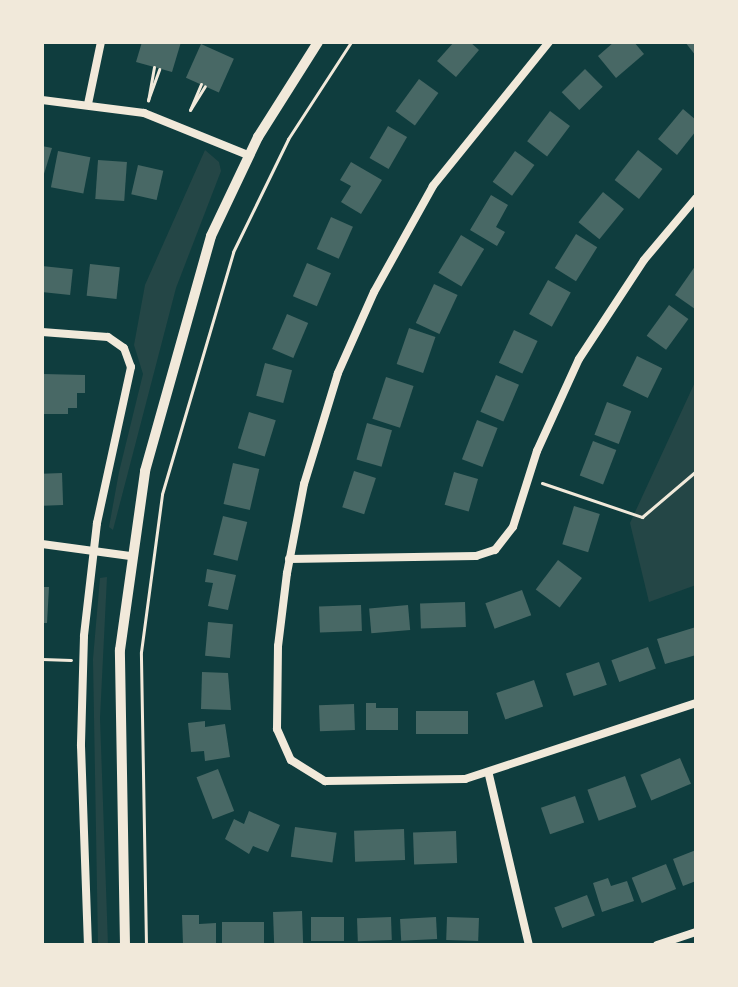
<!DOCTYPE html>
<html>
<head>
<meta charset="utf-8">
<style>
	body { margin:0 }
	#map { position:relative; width:738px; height:987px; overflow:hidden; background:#0f3d3e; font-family:Lato,sans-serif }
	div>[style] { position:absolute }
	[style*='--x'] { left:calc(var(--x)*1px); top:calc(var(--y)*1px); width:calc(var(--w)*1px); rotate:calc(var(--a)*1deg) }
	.green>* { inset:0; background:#244646 }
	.building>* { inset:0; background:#486865; transform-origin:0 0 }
	.path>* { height:3px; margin:-1.5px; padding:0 1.5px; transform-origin:1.5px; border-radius:1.5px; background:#f1e9da }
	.minor>* { height:8px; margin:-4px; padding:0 4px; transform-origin:4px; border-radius:4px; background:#f1e9da }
	.tertiary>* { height:10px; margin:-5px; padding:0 5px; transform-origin:5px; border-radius:5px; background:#f1e9da }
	span { translate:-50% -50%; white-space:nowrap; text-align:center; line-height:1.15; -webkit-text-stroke:6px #f1e9da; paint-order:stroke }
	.frame { position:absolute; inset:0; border:44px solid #f1e9da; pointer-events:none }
</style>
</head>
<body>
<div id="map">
	<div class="green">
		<div style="clip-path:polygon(205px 150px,219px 162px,221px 171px,176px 288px,113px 530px,109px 527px,119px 472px,143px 374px,134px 345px,145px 285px)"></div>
		<div style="clip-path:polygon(696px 380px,696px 585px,649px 602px,630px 523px)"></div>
		<div style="clip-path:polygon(107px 577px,100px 718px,108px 945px,98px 945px,93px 659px,100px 578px)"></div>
	</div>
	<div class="building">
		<div style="clip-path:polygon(142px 42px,181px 42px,172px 72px,136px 62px)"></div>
		<div style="clip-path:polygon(454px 42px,470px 42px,479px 50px,456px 77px,437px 61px)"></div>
		<div style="clip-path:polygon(614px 42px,634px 42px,644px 54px,616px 78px,598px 56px)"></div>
		<div style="clip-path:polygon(685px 42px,696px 42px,696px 56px)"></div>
		<div style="left:201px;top:44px;width:36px;height:37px;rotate:24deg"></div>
		<div style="left:585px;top:69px;width:25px;height:33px;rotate:45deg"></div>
		<div style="left:419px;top:79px;width:24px;height:40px;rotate:36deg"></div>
		<div style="clip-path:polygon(683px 109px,696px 120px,696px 131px,677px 155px,658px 139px)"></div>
		<div style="left:550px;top:111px;width:25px;height:38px;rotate:37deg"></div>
		<div style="left:388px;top:126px;width:22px;height:37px;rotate:30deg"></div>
		<div style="clip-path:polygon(42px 146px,52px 148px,43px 177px,42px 177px)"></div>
		<div style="left:638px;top:150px;width:31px;height:38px;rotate:38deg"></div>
		<div style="left:58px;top:151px;width:33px;height:37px;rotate:11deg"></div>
		<div style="left:515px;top:151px;width:24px;height:38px;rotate:36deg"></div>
		<div style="left:98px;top:160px;width:29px;height:39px;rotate:4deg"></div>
		<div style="clip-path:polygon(351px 162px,382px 180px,361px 214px,341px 202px,351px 186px,340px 180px)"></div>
		<div style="left:138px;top:165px;width:26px;height:30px;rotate:13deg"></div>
		<div style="left:603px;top:192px;width:27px;height:39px;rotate:39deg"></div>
		<div style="clip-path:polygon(491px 195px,508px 205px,496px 227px,505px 232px,497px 246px,470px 230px)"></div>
		<div style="left:331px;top:217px;width:24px;height:35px;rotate:24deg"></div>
		<div style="left:576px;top:234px;width:25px;height:40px;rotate:32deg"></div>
		<div style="left:461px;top:235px;width:27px;height:44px;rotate:31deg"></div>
		<div style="left:307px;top:263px;width:26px;height:36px;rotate:23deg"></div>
		<div style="left:90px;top:264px;width:30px;height:32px;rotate:6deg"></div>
		<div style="clip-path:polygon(696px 265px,696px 307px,695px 309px,675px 295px)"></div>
		<div style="left:42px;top:266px;width:31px;height:26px;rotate:6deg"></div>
		<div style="left:548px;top:280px;width:26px;height:39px;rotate:29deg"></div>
		<div style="left:434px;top:284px;width:26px;height:43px;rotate:25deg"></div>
		<div style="left:669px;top:305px;width:24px;height:38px;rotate:36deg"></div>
		<div style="left:287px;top:314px;width:23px;height:38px;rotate:23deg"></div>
		<div style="left:409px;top:328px;width:28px;height:38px;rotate:19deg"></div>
		<div style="left:514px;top:330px;width:26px;height:36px;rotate:25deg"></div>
		<div style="left:637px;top:356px;width:28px;height:33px;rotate:26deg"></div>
		<div style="left:265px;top:363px;width:28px;height:34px;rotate:15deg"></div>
		<div style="clip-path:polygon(43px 374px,85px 375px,85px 393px,77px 393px,77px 408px,68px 408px,68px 414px,43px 414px)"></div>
		<div style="left:496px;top:375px;width:25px;height:40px;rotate:23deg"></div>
		<div style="left:386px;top:377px;width:29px;height:44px;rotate:18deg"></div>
		<div style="left:607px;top:402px;width:26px;height:35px;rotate:21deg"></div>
		<div style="left:249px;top:412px;width:28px;height:38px;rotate:17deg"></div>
		<div style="left:477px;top:420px;width:22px;height:42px;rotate:21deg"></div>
		<div style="left:367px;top:423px;width:26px;height:38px;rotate:16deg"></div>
		<div style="left:593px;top:441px;width:25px;height:37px;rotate:21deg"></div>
		<div style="left:233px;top:463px;width:27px;height:42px;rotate:13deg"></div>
		<div style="left:354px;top:471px;width:23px;height:38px;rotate:18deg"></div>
		<div style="left:454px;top:472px;width:25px;height:34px;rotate:16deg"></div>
		<div style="left:62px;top:473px;width:32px;height:20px;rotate:88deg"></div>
		<div style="left:574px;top:506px;width:27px;height:40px;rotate:17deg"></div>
		<div style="left:223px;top:516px;width:25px;height:40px;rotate:14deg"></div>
		<div style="left:558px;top:560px;width:30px;height:37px;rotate:37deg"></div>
		<div style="clip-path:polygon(207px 569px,236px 575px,228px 610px,208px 606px,213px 583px,205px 582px)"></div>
		<div style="clip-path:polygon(42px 587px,49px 587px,47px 623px,42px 623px)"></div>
		<div style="left:522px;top:590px;width:27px;height:39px;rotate:70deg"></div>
		<div style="left:465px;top:602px;width:25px;height:45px;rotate:88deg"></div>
		<div style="left:361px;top:605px;width:26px;height:42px;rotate:88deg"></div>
		<div style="left:408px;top:605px;width:25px;height:39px;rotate:85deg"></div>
		<div style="left:208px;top:622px;width:25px;height:34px;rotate:5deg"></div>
		<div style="clip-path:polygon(696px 627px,696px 655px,665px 664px,657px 639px)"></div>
		<div style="left:648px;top:647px;width:23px;height:39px;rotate:70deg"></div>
		<div style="left:599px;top:662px;width:24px;height:35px;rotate:71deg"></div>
		<div style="clip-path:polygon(202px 672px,228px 673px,231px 710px,201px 709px)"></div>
		<div style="left:534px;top:680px;width:28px;height:40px;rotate:71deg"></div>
		<div style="clip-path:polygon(366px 703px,376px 703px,376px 708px,398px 708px,398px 730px,366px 730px)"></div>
		<div style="left:354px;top:704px;width:26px;height:35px;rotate:88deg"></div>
		<div style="left:416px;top:711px;width:52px;height:23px"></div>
		<div style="clip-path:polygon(205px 721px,205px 727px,225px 724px,230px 757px,205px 761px,204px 751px,191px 752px,188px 723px)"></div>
		<div style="left:680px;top:758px;width:28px;height:43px;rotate:67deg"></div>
		<div style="left:218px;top:769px;width:45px;height:23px;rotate:69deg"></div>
		<div style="left:625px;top:776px;width:33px;height:40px;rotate:70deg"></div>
		<div style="left:575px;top:796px;width:28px;height:36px;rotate:71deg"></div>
		<div style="clip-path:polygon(249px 811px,280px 825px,268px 852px,253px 846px,249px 854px,225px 839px,234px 819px,244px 824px)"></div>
		<div style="left:295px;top:827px;width:42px;height:30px;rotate:8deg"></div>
		<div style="left:404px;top:829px;width:31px;height:50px;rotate:88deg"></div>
		<div style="left:456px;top:831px;width:32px;height:43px;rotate:88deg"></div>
		<div style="clip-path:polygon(696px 850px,696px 881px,683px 886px,673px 859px)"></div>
		<div style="left:666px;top:864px;width:27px;height:37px;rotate:68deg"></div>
		<div style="clip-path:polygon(608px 878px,611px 886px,627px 881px,634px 901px,602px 912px,593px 883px)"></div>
		<div style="left:587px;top:895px;width:22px;height:35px;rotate:69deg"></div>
		<div style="left:302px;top:911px;width:33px;height:29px;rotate:88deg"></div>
		<div style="clip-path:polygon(182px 915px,199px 915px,199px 924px,216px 923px,216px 945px,183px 945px)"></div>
		<div style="left:344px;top:917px;width:24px;height:33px;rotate:90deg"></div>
		<div style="left:391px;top:917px;width:23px;height:34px;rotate:88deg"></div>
		<div style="left:436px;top:917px;width:22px;height:36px;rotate:87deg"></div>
		<div style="left:447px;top:917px;width:32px;height:23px;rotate:2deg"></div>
		<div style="left:264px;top:922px;width:23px;height:42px;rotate:90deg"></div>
	</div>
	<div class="path">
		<div style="--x:154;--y:67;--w:34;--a:100"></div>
		<div style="--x:148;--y:100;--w:33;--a:-70"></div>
		<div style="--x:201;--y:84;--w:28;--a:113"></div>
		<div style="--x:190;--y:110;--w:28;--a:-58"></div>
		<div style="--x:542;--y:483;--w:106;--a:18.8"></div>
		<div style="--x:642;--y:517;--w:71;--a:-40.4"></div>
		<div style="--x:42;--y:659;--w:29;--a:2"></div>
		<div style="--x:146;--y:945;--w:293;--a:-91"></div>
		<div style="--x:141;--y:652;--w:159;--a:-82.4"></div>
		<div style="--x:162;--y:494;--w:252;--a:-73.6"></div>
		<div style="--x:233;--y:252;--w:126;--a:-64"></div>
		<div style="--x:288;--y:139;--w:116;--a:-57"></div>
	</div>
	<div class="minor">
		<div style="--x:549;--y:42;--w:185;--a:128.9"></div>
		<div style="--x:433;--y:186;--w:121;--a:119.1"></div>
		<div style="--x:374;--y:292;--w:89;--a:114"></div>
		<div style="--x:338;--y:373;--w:116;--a:107"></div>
		<div style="--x:304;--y:484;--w:91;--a:100.8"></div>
		<div style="--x:287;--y:573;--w:74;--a:97"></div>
		<div style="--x:278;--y:646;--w:83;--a:90.7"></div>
		<div style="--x:277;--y:729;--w:34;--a:66"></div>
		<div style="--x:291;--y:760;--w:40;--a:32"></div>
		<div style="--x:325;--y:781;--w:140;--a:-0.8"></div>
		<div style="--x:465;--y:779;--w:243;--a:-18.2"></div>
		<div style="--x:42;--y:100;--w:103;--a:7.3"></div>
		<div style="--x:144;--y:113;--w:112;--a:22"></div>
		<div style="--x:88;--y:104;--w:63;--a:-78.2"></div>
		<div style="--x:42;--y:332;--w:66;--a:4.3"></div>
		<div style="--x:108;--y:337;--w:19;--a:35"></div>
		<div style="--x:124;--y:348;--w:20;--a:70"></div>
		<div style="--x:131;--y:367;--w:160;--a:102.3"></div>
		<div style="--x:97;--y:523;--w:114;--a:96.6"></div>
		<div style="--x:84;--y:636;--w:110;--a:91.6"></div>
		<div style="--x:81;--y:746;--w:199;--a:88"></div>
		<div style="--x:42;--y:544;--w:89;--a:7.8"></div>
		<div style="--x:289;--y:559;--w:187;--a:-0.9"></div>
		<div style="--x:476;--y:556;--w:20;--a:-18"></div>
		<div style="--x:495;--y:550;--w:29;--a:-52"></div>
		<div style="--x:513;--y:527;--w:80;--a:-72.5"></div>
		<div style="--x:537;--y:451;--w:101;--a:-65.5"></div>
		<div style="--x:579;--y:359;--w:118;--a:-56.7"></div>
		<div style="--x:644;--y:260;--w:81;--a:-50"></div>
		<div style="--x:489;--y:775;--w:175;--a:76.8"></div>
		<div style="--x:657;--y:945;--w:41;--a:-18.4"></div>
	</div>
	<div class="tertiary">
		<div style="--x:125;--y:945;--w:295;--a:-91"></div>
		<div style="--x:120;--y:650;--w:181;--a:-82"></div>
		<div style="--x:145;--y:471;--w:244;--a:-74.3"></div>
		<div style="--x:211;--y:236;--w:110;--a:-64.6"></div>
		<div style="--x:258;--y:137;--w:112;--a:-57.7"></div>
	</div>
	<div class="frame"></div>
</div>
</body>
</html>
